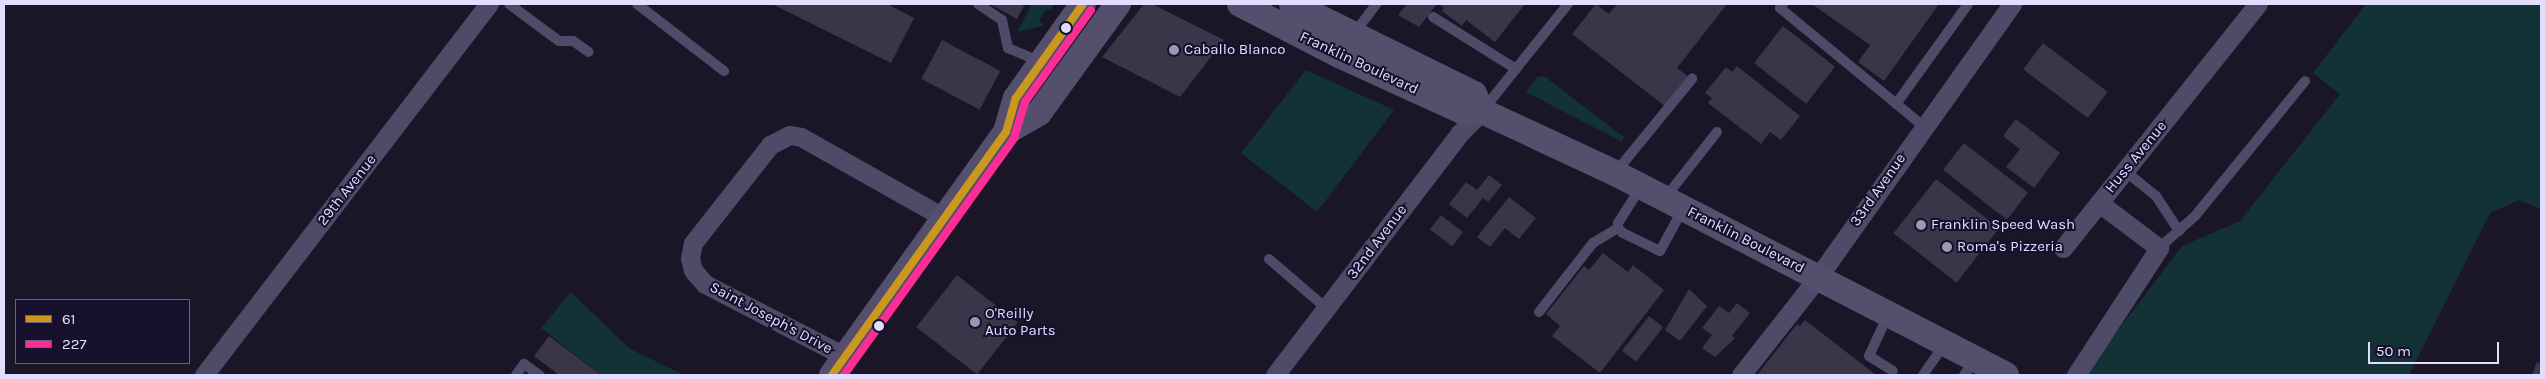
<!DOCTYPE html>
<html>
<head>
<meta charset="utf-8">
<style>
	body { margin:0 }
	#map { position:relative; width:2545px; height:379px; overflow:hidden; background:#1a1627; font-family:Karla,sans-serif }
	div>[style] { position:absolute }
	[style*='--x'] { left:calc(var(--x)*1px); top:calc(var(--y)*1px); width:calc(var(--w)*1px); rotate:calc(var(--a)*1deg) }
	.green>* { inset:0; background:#133235 }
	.building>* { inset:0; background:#3a3548; transform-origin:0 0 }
	.service>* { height:10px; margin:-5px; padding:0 5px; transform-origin:5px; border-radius:5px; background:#4e4b68 }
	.minor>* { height:19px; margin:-9.5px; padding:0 9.5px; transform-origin:9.5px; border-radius:9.5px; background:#4e4b68 }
	.secondary>* { height:26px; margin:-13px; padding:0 13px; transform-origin:13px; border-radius:13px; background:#534f6d }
	.bus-1>* { height:8px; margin:-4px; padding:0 4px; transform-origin:4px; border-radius:4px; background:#cb971e }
	.bus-2>* { height:8px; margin:-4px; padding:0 4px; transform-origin:4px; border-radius:4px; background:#fc2d94 }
	.dots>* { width:14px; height:14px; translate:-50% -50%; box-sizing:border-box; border:2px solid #17102d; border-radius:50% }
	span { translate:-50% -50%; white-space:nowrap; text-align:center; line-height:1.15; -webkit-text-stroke:4px #17102d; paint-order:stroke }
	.poi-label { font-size:15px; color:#e2dcff }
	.left { translate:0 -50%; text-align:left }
	.street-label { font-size:15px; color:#e2dcff }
	.frame { position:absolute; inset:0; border:5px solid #e2dcff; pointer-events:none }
	.legend { position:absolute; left:15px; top:299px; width:175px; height:65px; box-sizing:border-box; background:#17102d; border:1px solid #686281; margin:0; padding:6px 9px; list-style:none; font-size:15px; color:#e2dcff }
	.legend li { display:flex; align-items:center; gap:10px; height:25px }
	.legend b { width:25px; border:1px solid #686281 }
	.scale { position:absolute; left:2368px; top:342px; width:131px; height:22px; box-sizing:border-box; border:2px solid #e2dcff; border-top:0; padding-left:6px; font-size:15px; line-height:18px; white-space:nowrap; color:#e2dcff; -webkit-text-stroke:4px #17102d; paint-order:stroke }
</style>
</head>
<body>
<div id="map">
	<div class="green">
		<div style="clip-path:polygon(1032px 4px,1054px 4px,1051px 11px,1046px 9px,1039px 21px,1044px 24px,1042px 26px,1017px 32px)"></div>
		<div style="clip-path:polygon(2366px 4px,2541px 4px,2541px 209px,2519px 200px,2490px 213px,2409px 375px,2084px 375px,2182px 246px,2240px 221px,2340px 94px,2313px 73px)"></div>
		<div style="clip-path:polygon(1306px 70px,1394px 110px,1317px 212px,1241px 153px)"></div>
		<div style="clip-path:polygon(1544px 76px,1624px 137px,1622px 142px,1526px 92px,1537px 77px)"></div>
		<div style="clip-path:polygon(571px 292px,630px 349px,684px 375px,601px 375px,541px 328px)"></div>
	</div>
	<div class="building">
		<div style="clip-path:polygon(772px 4px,887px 4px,914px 18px,891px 63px)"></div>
		<div style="clip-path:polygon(990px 4px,1025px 4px,1017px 19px)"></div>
		<div style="clip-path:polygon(1144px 4px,1152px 4px,1224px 40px,1180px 97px,1102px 57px)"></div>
		<div style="clip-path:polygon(1407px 4px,1437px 4px,1419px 27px,1398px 15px)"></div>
		<div style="clip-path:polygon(1439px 4px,1525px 4px,1495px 42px,1466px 20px,1462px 26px,1442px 11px,1444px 8px)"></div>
		<div style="clip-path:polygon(1596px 4px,1609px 14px,1617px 4px,1727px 4px,1677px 68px,1689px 77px,1666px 107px,1572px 34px)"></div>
		<div style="clip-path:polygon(1812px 4px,1939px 4px,1884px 81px,1858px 62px,1870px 45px)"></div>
		<div style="left:1783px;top:26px;width:66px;height:47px;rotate:38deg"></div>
		<div style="left:942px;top:40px;width:66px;height:44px;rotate:28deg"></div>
		<div style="left:2043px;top:43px;width:81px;height:33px;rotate:37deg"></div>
		<div style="clip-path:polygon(1737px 66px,1800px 116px,1781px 140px,1770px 132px,1761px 144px,1708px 103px,1712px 98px,1705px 93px,1726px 67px,1732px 72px)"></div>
		<div style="clip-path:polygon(2016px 119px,2060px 153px,2034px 188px,2006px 167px,2020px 149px,2003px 136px)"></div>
		<div style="left:1964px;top:143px;width:81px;height:34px;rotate:38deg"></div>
		<div style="clip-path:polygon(1489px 175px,1502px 185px,1488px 202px,1483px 198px,1467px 218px,1449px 204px,1466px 182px,1477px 190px)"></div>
		<div style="left:1936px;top:179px;width:80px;height:69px;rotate:38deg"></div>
		<div style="clip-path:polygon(1509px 197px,1536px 218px,1519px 239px,1505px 228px,1490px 247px,1477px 237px)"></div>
		<div style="left:1441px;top:215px;width:28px;height:18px;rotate:38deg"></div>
		<div style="clip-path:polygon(1603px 253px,1628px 272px,1633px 265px,1664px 290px,1600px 373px,1552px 336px,1560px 326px,1546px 314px,1584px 266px,1589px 270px)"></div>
		<div style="left:957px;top:275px;width:77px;height:66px;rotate:38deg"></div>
		<div style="clip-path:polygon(1689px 289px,1707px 306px,1680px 341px,1665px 330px)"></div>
		<div style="clip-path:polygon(1737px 303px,1750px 313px,1732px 336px,1735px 338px,1715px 357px,1702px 348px,1712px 335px,1702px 328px,1719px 306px,1729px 313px)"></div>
		<div style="left:1649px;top:316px;width:18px;height:44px;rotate:38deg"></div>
		<div style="clip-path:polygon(1805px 320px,1876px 375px,1757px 375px,1797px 324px,1800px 326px)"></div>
		<div style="clip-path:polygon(549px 336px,601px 375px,559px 375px,534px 356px)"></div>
		<div style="clip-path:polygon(2537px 362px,2541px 364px,2541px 375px,2532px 375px)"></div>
	</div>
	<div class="service">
		<div style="--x:509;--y:4;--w:62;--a:36.5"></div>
		<div style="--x:559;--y:41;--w:14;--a:0"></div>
		<div style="--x:573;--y:41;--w:19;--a:35"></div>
		<div style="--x:637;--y:4;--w:110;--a:37.6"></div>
		<div style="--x:978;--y:4;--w:29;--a:34"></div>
		<div style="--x:1002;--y:20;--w:29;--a:78"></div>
		<div style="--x:1008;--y:48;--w:36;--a:23"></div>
		<div style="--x:1783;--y:4;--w:5;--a:127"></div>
		<div style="--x:1780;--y:8;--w:185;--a:39.5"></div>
		<div style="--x:1433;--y:17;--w:98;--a:32.1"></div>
		<div style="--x:1353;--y:35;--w:39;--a:-53"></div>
		<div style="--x:1896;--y:104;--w:123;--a:-54.2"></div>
		<div style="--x:1483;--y:110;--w:136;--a:-51.3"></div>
		<div style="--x:2125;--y:171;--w:40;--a:39"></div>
		<div style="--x:2156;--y:196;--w:42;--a:56.7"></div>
		<div style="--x:1615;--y:173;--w:122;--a:-50.7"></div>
		<div style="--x:1641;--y:187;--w:43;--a:122.6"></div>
		<div style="--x:1618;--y:223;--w:5;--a:90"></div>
		<div style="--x:1618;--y:228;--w:7;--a:45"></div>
		<div style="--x:1623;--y:233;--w:41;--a:25.9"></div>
		<div style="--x:1660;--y:251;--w:48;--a:-61.3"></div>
		<div style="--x:1665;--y:198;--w:84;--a:-51.8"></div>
		<div style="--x:2159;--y:248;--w:48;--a:-41.6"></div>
		<div style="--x:2195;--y:216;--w:174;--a:-50.8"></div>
		<div style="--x:1269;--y:259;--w:75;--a:40.7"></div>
		<div style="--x:1539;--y:312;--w:88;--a:-52"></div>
		<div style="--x:1593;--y:243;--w:29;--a:-31"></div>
		<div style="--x:1888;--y:315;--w:45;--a:114.9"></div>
		<div style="--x:1869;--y:356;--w:28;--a:32"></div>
		<div style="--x:516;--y:375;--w:14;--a:-54"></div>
		<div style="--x:524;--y:364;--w:19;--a:36"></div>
		<div style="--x:1923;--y:375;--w:38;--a:-55"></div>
		<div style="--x:1964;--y:375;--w:19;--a:-51"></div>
	</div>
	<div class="minor">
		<div style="--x:2063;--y:248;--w:312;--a:-51.4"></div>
		<div style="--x:846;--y:357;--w:159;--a:-152.6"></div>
		<div style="--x:705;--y:284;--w:18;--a:-131"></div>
		<div style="--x:693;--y:270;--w:12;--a:-104"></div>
		<div style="--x:690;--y:258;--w:15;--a:-79"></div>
		<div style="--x:693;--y:243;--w:125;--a:-51.8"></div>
		<div style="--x:770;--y:145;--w:22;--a:-27"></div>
		<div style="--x:790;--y:135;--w:11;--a:10"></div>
		<div style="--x:801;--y:137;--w:165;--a:29.4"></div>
		<div style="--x:204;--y:375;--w:468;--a:-52.5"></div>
		<div style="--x:1275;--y:375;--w:303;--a:-52.6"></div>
		<div style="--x:1459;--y:134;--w:33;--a:-45"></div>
		<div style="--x:1741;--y:375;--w:125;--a:-51.8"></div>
		<div style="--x:1818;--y:277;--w:335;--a:-54.6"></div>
		<div style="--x:2076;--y:375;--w:152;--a:-56.8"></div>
		<div style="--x:2159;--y:248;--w:75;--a:-143.1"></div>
	</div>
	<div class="secondary">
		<div style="--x:1240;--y:4;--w:114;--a:27.2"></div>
		<div style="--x:1341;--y:56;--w:135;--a:24.5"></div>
		<div style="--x:1464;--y:112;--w:18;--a:-3"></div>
		<div style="--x:1482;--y:111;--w:147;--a:25"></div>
		<div style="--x:1615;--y:173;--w:440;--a:27.3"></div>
		<div style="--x:1292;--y:4;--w:203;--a:26.3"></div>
		<div style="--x:1474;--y:94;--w:19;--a:65"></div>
		<div style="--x:1006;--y:132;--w:38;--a:-30"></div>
		<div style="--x:1039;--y:113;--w:135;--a:-54.1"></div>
		<div style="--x:832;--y:375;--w:299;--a:-54.4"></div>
		<div style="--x:1006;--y:132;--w:35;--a:-74"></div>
		<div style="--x:1016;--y:98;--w:115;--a:-54.5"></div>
	</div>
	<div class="bus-1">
		<div style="--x:832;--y:375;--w:299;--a:-54.4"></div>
		<div style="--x:1006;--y:132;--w:35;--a:-74"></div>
		<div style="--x:1016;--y:98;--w:115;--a:-54.5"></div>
	</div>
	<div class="bus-2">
		<div style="--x:844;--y:375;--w:292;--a:-54.3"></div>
		<div style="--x:1014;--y:138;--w:38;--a:-73"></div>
		<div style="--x:1025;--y:102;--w:113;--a:-54.3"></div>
	</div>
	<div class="dots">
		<div style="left:1066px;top:28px;background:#e2dcff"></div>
		<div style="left:1174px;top:50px;background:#9c97b3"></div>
		<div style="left:1921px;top:225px;background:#9c97b3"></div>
		<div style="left:1947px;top:247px;background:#9c97b3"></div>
		<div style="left:975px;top:322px;background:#9c97b3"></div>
		<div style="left:879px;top:326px;background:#e2dcff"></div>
	</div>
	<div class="poi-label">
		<span class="left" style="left:1184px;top:50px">Caballo Blanco</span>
		<span class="left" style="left:1931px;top:225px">Franklin Speed Wash</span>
		<span class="left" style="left:1957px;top:247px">Roma's Pizzeria</span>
		<span class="left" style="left:985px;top:322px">O'Reilly<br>Auto Parts</span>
	</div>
	<div class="street-label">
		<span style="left:1359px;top:63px;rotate:25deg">Franklin Boulevard</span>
		<span style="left:2136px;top:157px;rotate:-51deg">Huss Avenue</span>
		<span style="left:347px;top:190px;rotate:-52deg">29th Avenue</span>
		<span style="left:1878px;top:190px;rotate:-55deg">33rd Avenue</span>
		<span style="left:1746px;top:240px;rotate:27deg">Franklin Boulevard</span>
		<span style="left:1377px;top:242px;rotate:-53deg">32nd Avenue</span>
		<span style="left:771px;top:318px;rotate:28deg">Saint Joseph's Drive</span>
	</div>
	<div class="frame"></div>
	<ul class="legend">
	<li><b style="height:6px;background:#cb971e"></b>61</li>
	<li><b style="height:6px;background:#fc2d94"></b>227</li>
	</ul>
	<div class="scale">50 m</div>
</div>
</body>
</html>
